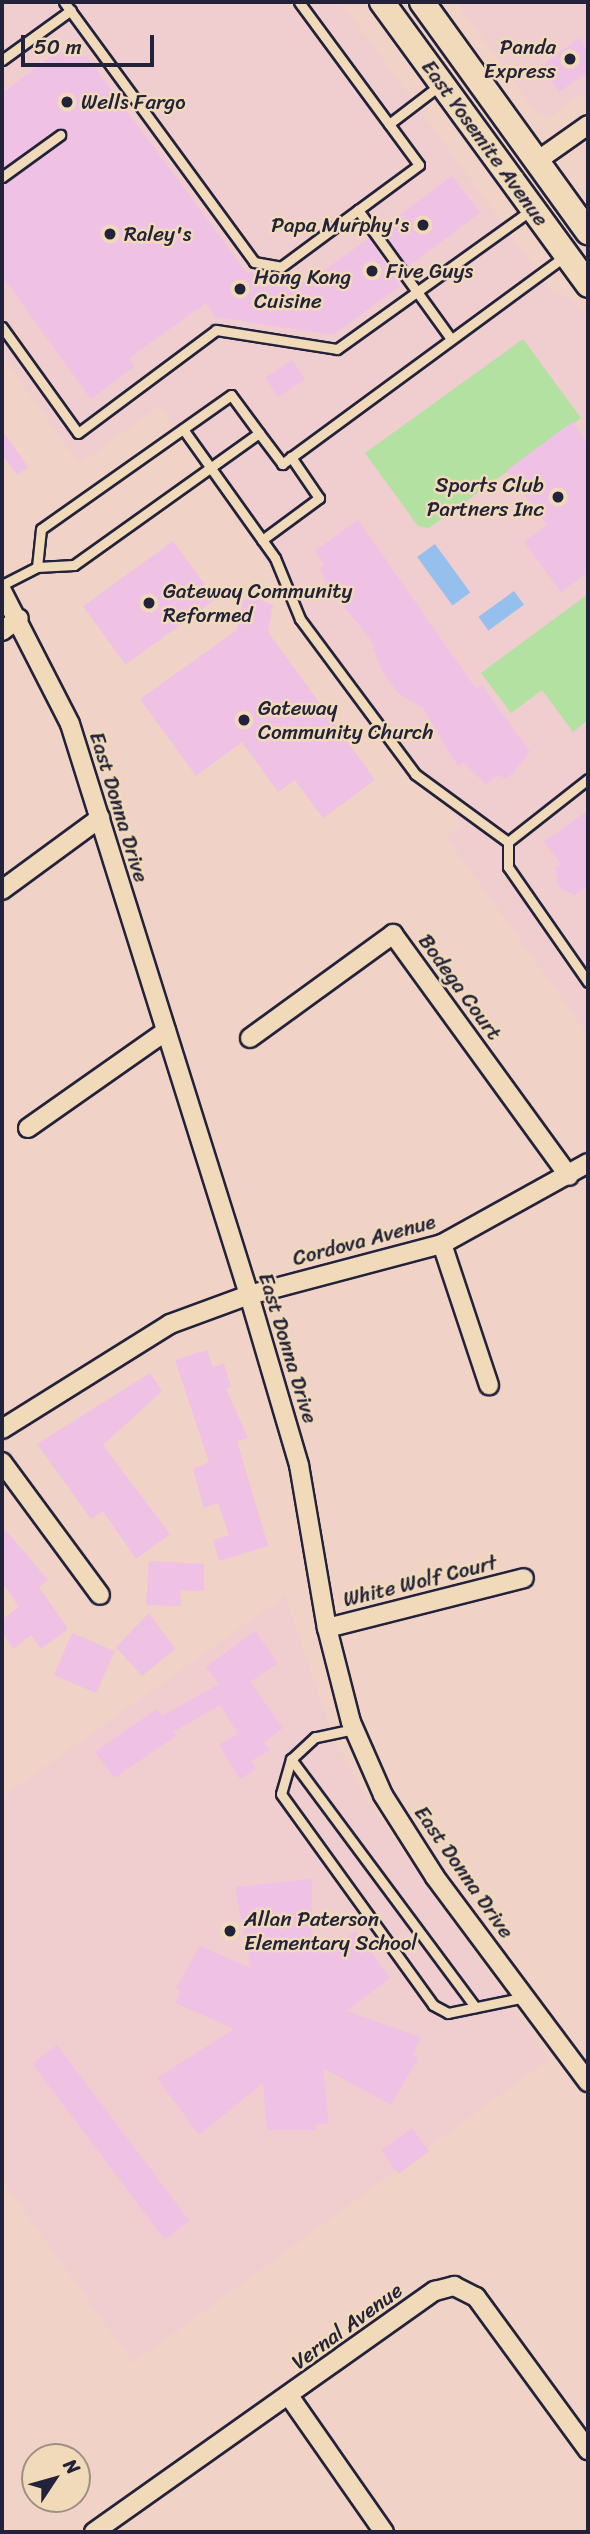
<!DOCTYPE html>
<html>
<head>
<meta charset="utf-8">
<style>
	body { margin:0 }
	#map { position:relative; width:590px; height:2534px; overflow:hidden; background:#f0d2c6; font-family:Sriracha,sans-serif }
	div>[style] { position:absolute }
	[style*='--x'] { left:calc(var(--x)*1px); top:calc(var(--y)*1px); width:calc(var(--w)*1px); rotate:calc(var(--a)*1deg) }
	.built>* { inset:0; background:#f0cdcf }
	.green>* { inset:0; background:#b2e1a1 }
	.water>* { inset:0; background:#95c0ee; transform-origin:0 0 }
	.building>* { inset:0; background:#efc1e5; transform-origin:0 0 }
	.roads { filter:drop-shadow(2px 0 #22223b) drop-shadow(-2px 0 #22223b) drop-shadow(0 2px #22223b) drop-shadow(0 -2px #22223b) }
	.service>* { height:9px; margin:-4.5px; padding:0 4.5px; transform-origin:4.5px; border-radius:4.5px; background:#f0dab9 }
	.minor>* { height:18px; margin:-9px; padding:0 9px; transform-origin:9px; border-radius:9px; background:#f0dab9 }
	.secondary>* { height:24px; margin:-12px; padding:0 12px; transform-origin:12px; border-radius:12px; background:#f0dab9 }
	.dots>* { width:19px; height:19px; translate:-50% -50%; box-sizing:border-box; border:4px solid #f0dab9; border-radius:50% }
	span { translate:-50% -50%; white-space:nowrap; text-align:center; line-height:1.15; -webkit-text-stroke:5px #f0dab9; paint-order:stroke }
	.poi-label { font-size:21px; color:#22223b }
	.right { translate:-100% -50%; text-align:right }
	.left { translate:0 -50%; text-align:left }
	.street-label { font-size:21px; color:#22223b }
	.frame { position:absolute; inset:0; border:4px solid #22223b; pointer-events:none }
	.north { position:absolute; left:21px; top:2443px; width:70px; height:70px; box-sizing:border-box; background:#f0dab9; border:2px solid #9e9087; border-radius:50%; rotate:54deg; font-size:19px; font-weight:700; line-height:28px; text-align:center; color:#22223b }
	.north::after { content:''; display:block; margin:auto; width:24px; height:32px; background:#22223b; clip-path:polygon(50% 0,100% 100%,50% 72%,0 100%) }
	.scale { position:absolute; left:21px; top:35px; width:133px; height:32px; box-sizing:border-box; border:4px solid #22223b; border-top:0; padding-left:9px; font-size:21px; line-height:24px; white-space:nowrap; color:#22223b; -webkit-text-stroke:5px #f0dab9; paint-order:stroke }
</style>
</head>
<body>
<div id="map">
	<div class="built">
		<div style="clip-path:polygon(2px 2px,341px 2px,552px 291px,571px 298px,588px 322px,588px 1034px,446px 837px,462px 825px,306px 619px,160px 406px,79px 464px,2px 354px)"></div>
		<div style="clip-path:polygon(456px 2px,588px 2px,588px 90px,552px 116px,537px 113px)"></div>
		<div style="clip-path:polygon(285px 1596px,336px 1745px,369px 1803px,549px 2059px,133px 2363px,2px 2180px,2px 1797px)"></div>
	</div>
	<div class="green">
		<div style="clip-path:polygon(523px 339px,581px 418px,429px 528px,418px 526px,365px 453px)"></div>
		<div style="clip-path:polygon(588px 594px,588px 720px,573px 732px,542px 690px,511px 713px,481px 673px)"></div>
	</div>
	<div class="water">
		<div style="left:435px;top:544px;width:60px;height:22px;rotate:54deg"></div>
		<div style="left:514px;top:591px;width:17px;height:44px;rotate:54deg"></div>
	</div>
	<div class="building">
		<div style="clip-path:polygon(579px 38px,588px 51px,588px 72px,559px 92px,540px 67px)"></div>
		<div style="clip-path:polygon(57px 52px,87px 57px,246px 272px,308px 282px,369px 238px,400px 286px,333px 335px,215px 317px,206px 303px,129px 358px,135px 366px,91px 399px,2px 276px,2px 184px,67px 135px,56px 129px,2px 169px,2px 93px)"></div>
		<div style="left:452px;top:176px;width:46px;height:89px;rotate:53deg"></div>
		<div style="left:292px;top:360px;width:23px;height:32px;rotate:56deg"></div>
		<div style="clip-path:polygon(572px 422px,588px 444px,588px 572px,561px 592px,524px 542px,547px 525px,507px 470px)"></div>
		<div style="clip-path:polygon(2px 430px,28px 467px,17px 475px,2px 454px)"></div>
		<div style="clip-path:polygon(358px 520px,476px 689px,482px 685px,530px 752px,507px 779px,498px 775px,486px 784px,463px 762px,458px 766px,423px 708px,398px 693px,381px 669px,371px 640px,326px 584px,320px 568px,325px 564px,315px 551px)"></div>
		<div style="left:173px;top:541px;width:72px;height:111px;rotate:54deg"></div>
		<div style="clip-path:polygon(258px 599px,273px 605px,268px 632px,375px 780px,323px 818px,295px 780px,278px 792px,242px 742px,196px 776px,140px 699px,237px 630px,243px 600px)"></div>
		<div style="clip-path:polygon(588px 810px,588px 886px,574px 895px,559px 887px,555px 868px,561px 864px,544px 842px)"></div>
		<div style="clip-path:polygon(207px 1350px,213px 1367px,224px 1364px,231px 1387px,226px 1389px,248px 1438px,237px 1441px,268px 1546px,219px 1561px,213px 1540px,229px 1535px,218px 1503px,204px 1508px,193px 1469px,209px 1462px,175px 1360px)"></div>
		<div style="clip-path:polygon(150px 1373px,162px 1391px,103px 1445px,170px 1534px,136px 1559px,103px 1511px,91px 1519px,37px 1444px)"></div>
		<div style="clip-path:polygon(2px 1526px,48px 1580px,39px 1587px,68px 1629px,41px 1649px,31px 1635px,13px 1649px,2px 1632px,2px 1620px,19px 1607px,2px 1582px)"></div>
		<div style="clip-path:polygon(149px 1561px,204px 1564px,204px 1591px,180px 1590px,181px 1606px,146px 1605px)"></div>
		<div style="clip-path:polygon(149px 1613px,175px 1649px,142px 1676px,116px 1647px)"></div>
		<div style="clip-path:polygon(255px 1631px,278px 1663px,250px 1682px,283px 1728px,264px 1742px,270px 1750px,251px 1761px,256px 1769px,240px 1779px,219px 1745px,238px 1734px,220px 1705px,173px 1732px,176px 1736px,114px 1778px,95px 1752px,157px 1709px,162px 1716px,219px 1684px,206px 1667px)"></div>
		<div style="left:72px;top:1633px;width:46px;height:46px;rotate:23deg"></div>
		<div style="clip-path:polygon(312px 1879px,311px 1948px,336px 1946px,356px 1931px,390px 1978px,346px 2011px,420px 2037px,413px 2055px,418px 2058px,391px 2105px,323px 2068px,329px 2123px,316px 2124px,316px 2130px,267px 2130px,263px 2083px,199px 2135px,157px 2078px,234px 2029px,176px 2003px,181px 1991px,176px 1988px,200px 1946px,251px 1968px,235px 1887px)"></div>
		<div style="left:57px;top:2045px;width:220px;height:31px;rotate:53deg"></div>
		<div style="left:412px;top:2128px;width:29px;height:38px;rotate:54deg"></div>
	</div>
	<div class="roads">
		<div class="service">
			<div style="--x:64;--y:2;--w:322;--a:53.8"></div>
			<div style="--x:254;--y:262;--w:27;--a:10"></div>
			<div style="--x:281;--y:267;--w:96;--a:-36.5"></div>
			<div style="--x:299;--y:2;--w:202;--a:53.6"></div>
			<div style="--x:419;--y:165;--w:76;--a:143.6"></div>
			<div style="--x:358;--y:210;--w:159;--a:54.2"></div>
			<div style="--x:2;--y:60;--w:85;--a:-35.9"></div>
			<div style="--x:389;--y:124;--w:64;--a:-37.4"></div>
			<div style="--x:2;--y:177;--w:72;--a:-35.9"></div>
			<div style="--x:2;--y:327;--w:130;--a:54.4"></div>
			<div style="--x:78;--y:433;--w:172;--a:-36.7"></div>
			<div style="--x:216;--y:330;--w:122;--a:8.9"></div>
			<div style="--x:337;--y:349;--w:237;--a:-35.6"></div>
			<div style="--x:183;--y:429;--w:158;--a:54.5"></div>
			<div style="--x:275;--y:558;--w:66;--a:67.7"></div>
			<div style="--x:300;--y:619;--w:193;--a:53.4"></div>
			<div style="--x:415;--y:774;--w:115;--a:36.2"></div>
			<div style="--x:259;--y:433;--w:39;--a:53"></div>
			<div style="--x:282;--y:464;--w:351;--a:-36.3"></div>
			<div style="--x:262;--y:540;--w:71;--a:-36.4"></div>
			<div style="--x:319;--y:498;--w:50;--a:-124.3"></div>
			<div style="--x:2;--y:585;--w:39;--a:-27"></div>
			<div style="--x:37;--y:567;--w:37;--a:-3"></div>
			<div style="--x:74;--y:565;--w:227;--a:-35.5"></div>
			<div style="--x:259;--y:433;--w:47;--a:-126.4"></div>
			<div style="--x:231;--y:395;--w:232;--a:144.8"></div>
			<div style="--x:41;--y:529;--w:38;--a:96"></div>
			<div style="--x:588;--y:779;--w:102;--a:141.8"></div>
			<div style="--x:508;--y:842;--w:25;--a:90"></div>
			<div style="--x:508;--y:867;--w:140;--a:55.2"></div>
			<div style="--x:354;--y:1729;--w:40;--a:168"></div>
			<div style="--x:315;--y:1737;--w:33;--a:137"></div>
			<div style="--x:291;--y:1759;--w:36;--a:106"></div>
			<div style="--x:281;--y:1794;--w:260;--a:54.2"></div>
			<div style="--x:433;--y:2005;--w:17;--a:28"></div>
			<div style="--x:448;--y:2013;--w:79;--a:-11.7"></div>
			<div style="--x:291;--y:1759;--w:309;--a:53.4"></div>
		</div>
		<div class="minor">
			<div style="--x:537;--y:161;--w:62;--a:-35.2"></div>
			<div style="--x:2;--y:591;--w:149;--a:62.9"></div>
			<div style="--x:70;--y:724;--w:598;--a:72.59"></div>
			<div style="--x:249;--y:1295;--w:177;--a:73.6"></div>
			<div style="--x:299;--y:1465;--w:165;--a:80.3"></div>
			<div style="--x:327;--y:1628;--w:97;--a:75.7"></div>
			<div style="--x:351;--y:1722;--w:80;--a:66.3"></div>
			<div style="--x:383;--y:1795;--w:97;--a:57.6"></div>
			<div style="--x:435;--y:1877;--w:256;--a:53.3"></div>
			<div style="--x:2;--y:631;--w:21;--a:-37"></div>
			<div style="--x:2;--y:890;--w:122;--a:-36.3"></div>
			<div style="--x:250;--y:1038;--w:177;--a:-36"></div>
			<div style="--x:393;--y:934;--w:299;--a:54"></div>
			<div style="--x:28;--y:1128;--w:169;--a:-35.1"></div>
			<div style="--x:442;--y:1244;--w:149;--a:71.6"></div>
			<div style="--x:2;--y:1429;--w:198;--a:-32"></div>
			<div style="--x:170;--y:1324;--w:84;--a:-20.2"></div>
			<div style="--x:249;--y:1295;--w:200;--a:-14.8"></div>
			<div style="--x:442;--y:1244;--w:167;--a:-29"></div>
			<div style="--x:2;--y:1462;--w:165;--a:53.6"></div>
			<div style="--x:327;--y:1628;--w:203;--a:-14.2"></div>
			<div style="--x:289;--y:2396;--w:166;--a:55.1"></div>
			<div style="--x:94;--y:2532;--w:418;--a:-35.3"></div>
			<div style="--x:435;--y:2291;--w:20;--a:-15"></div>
			<div style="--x:454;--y:2286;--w:25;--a:27"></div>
			<div style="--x:476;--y:2297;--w:190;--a:53.8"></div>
		</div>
		<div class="secondary">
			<div style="--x:382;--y:2;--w:350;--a:53.9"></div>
			<div style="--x:422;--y:2;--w:284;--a:54.2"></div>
		</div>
	</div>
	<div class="dots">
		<div style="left:570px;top:59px;background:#22223b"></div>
		<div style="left:67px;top:102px;background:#22223b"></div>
		<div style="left:423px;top:225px;background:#22223b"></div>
		<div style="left:110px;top:234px;background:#22223b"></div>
		<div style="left:372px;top:271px;background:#22223b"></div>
		<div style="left:240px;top:289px;background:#22223b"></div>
		<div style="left:558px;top:497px;background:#22223b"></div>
		<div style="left:149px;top:603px;background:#22223b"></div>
		<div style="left:244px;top:720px;background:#22223b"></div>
		<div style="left:230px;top:1931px;background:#22223b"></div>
	</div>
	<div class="poi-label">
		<span class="right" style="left:556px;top:59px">Panda<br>Express</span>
		<span class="left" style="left:81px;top:102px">Wells Fargo</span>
		<span class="right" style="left:409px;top:225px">Papa Murphy's</span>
		<span class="left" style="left:124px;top:234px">Raley's</span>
		<span class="left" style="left:386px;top:271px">Five Guys</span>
		<span class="left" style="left:254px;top:289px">Hong Kong<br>Cuisine</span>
		<span class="right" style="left:544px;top:497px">Sports Club<br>Partners Inc</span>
		<span class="left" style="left:163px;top:603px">Gateway Community<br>Reformed</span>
		<span class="left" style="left:258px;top:720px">Gateway<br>Community Church</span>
		<span class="left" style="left:244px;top:1931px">Allan Paterson<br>Elementary School</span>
	</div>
	<div class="street-label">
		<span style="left:485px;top:143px;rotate:54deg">East Yosemite Avenue</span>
		<span style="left:119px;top:807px;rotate:73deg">East Donna Drive</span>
		<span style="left:460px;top:987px;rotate:54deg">Bodega Court</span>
		<span style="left:364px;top:1240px;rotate:-15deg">Cordova Avenue</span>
		<span style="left:288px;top:1348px;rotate:73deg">East Donna Drive</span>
		<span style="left:420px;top:1581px;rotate:-14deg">White Wolf Court</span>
		<span style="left:464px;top:1872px;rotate:55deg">East Donna Drive</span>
		<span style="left:347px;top:2326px;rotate:-36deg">Vernal Avenue</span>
	</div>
	<div class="frame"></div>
	<div class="north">N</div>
	<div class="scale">50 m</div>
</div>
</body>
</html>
